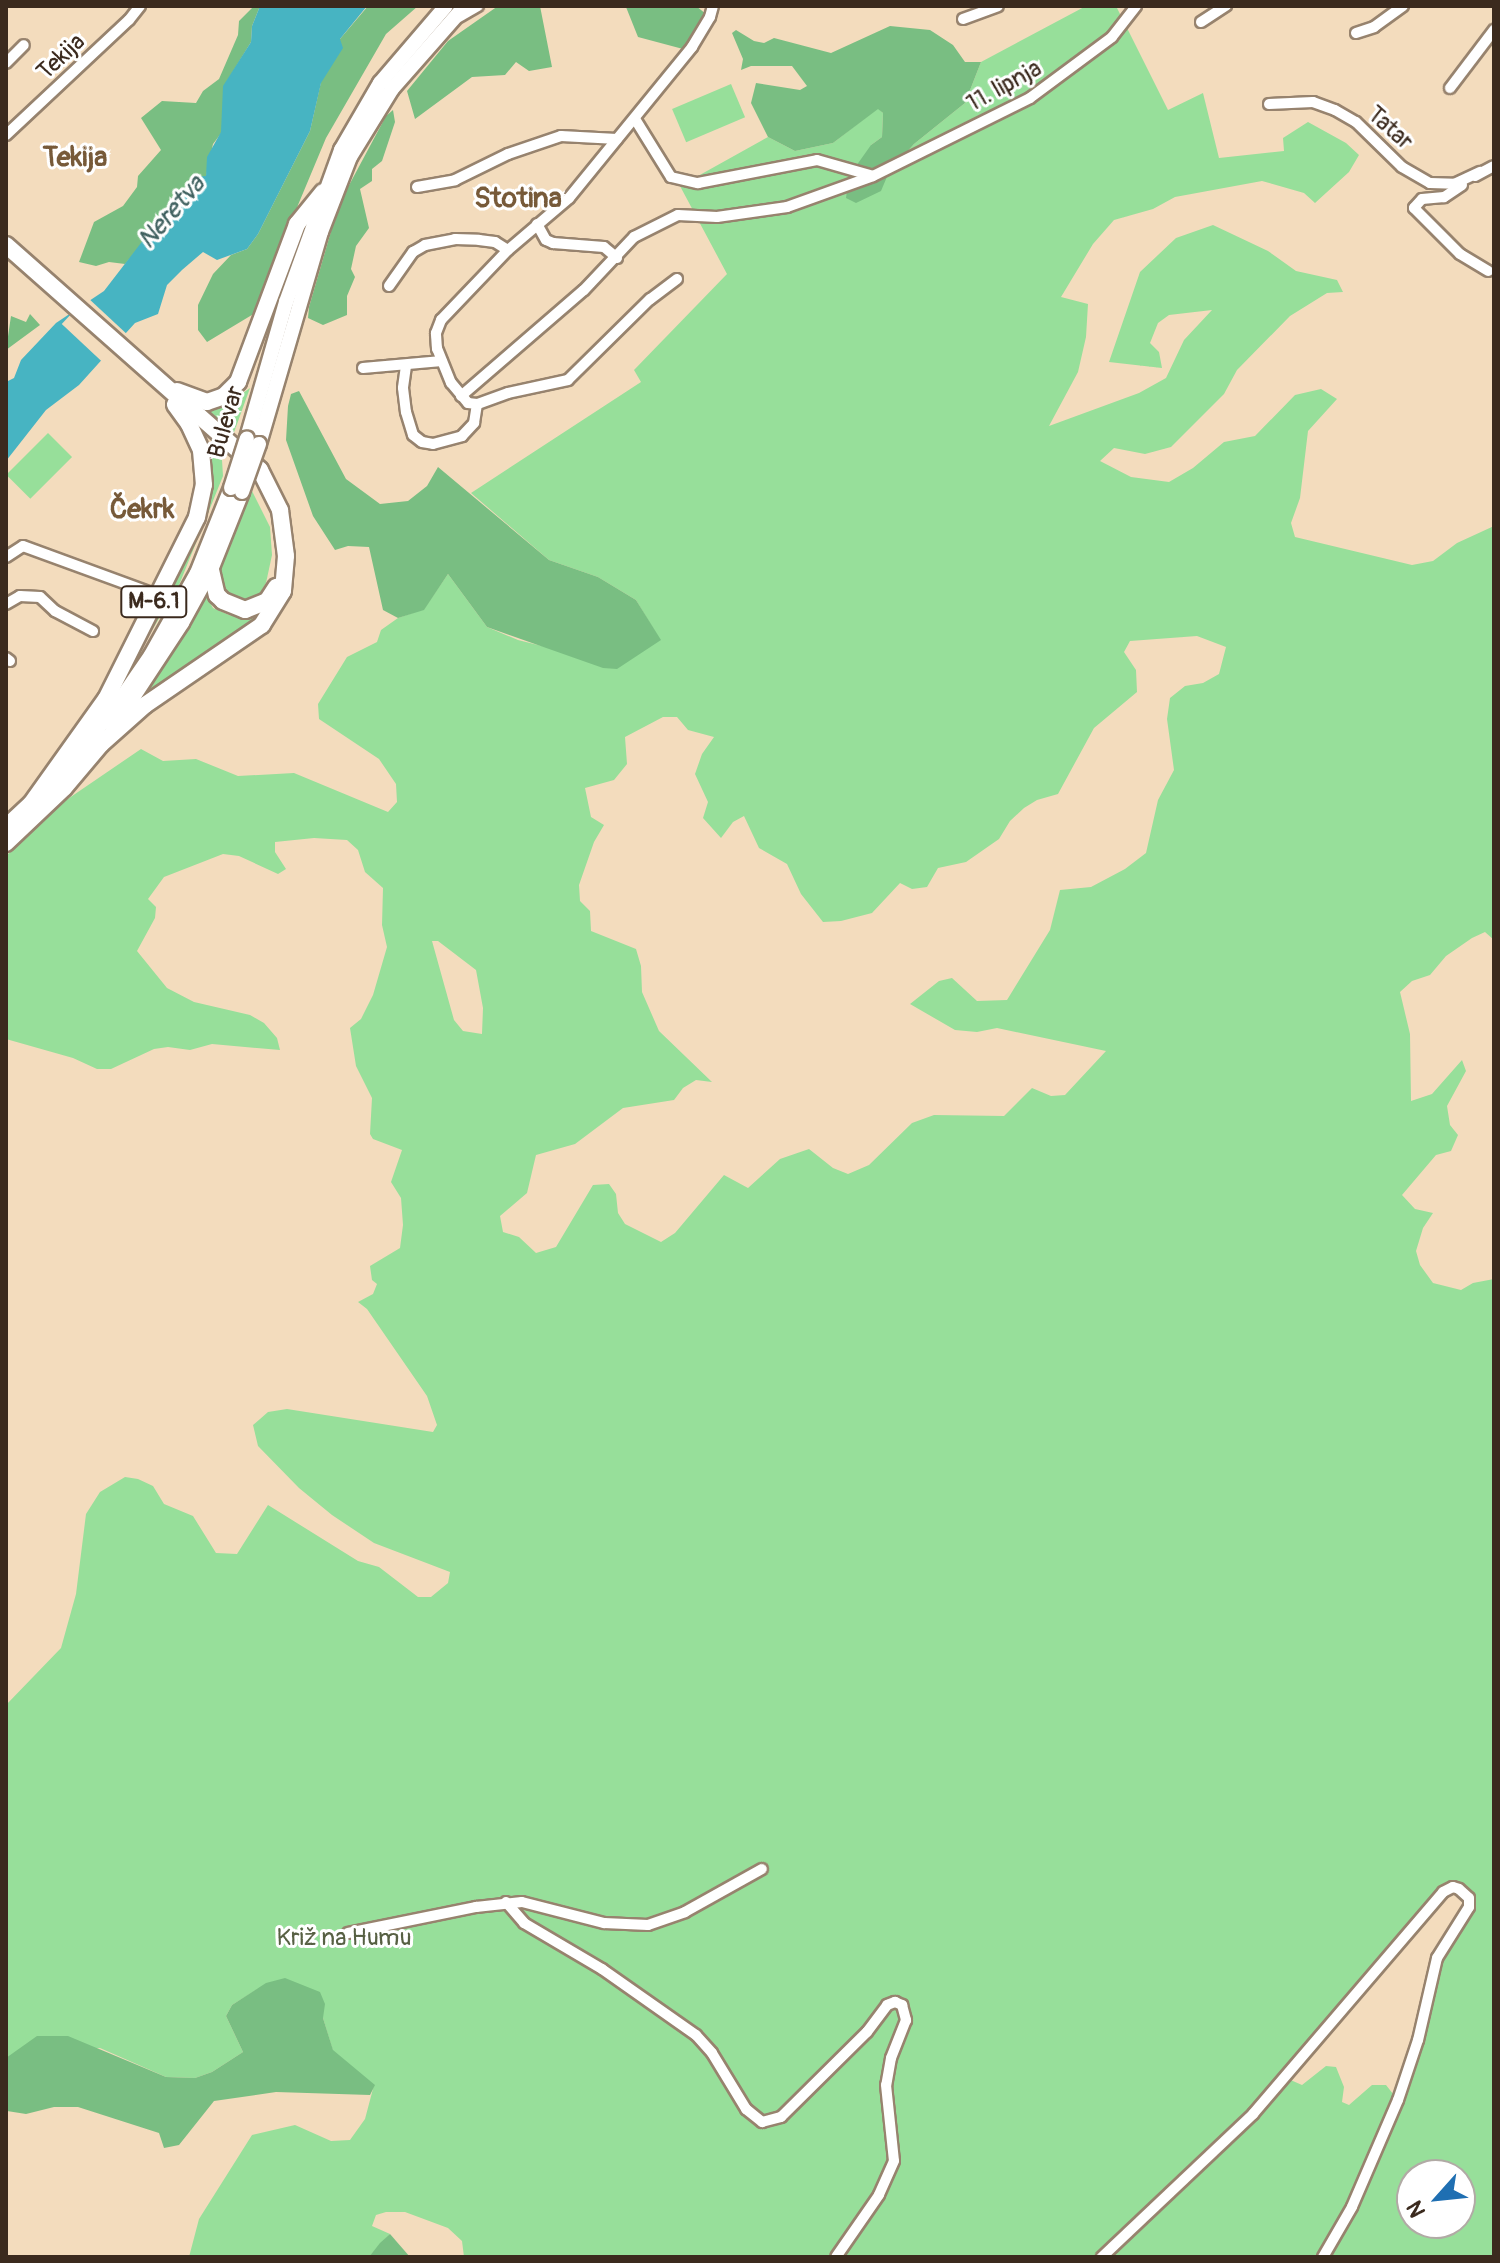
<!DOCTYPE html>
<html>
<head>
<meta charset="utf-8">
<style>
	body { margin:0 }
	#map { position:relative; width:1500px; height:2263px; overflow:hidden; background:#f3dcbd; font-family:Pangolin,sans-serif }
	div>[style] { position:absolute }
	[style*='--x'] { left:calc(var(--x)*1px); top:calc(var(--y)*1px); width:calc(var(--w)*1px); rotate:calc(var(--a)*1deg) }
	.green>* { inset:0; background:#97df9a; transform-origin:0 0 }
	.forest>* { inset:0; background:#79be82 }
	.water>* { inset:0; background:#47b4c2 }
	.pier>* { inset:0; background:#f3dcbd; transform-origin:0 0 }
	.roads { filter:drop-shadow(2px 0 #97836e) drop-shadow(-2px 0 #97836e) drop-shadow(0 2px #97836e) drop-shadow(0 -2px #97836e) }
	.street>* { height:10px; margin:-5px; padding:0 5px; transform-origin:5px; border-radius:5px; background:#fff }
	.secondary>* { height:14px; margin:-7px; padding:0 7px; transform-origin:7px; border-radius:7px; background:#fff }
	.primary>* { height:16px; margin:-8px; padding:0 8px; transform-origin:8px; border-radius:8px; background:#fff }
	.bridges { filter:drop-shadow(2px 0 #97836e) drop-shadow(-2px 0 #97836e) drop-shadow(0 2px #97836e) drop-shadow(0 -2px #97836e) }
	.secondary-bridge>* { height:14px; margin:-7px; padding:0 7px; transform-origin:7px; border-radius:7px; background:#fff }
	span { translate:-50% -50%; white-space:nowrap; text-align:center; line-height:1.15; -webkit-text-stroke:6px #fff; paint-order:stroke }
	.shield-label span { padding:2px 6px; background:#fff; border:2px solid; border-radius:6px; -webkit-text-stroke-width:0 }
	.shield-label { font-size:22px; color:#3b2a1e; font-weight:700 }
	.street-label { font-size:24px; color:#3b2a1e }
	.park-label { font-size:24px; color:#576043 }
	.water-label { font-size:26px; color:#406160; font-style:italic }
	.quarter-label { font-size:28px; color:#775a39; font-weight:700 }
	.frame { position:absolute; inset:0; border:8px solid #3b2a1e; pointer-events:none }
	.north { position:absolute; left:1396px; top:2159px; width:80px; height:80px; box-sizing:border-box; background:#fff; border:2px solid #b1aaa5; border-radius:50%; rotate:243deg; font-size:22px; font-weight:700; line-height:32px; text-align:center; color:#3b2a1e }
	.north::after { content:''; display:block; margin:auto; width:28px; height:36px; background:#1f6fb2; clip-path:polygon(50% 0,100% 100%,50% 72%,0 100%) }
</style>
</head>
<body>
<div id="map">
	<div class="green">
		<div style="clip-path:polygon(evenodd,1086px 6px,1116px 6px,1168px 110px,1203px 93px,1219px 158px,1284px 151px,1283px 138px,1308px 122px,1346px 143px,1359px 155px,1349px 172px,1315px 203px,1304px 193px,1262px 181px,1175px 197px,1153px 209px,1114px 220px,1093px 244px,1061px 297px,1088px 304px,1086px 337px,1078px 372px,1049px 426px,1139px 393px,1166px 378px,1184px 340px,1212px 310px,1169px 315px,1158px 323px,1150px 343px,1159px 352px,1162px 368px,1109px 362px,1140px 272px,1176px 238px,1213px 225px,1268px 251px,1296px 271px,1337px 280px,1343px 292px,1327px 293px,1290px 316px,1237px 370px,1224px 394px,1171px 447px,1145px 454px,1114px 448px,1100px 461px,1131px 477px,1169px 482px,1193px 468px,1224px 442px,1255px 436px,1295px 395px,1321px 389px,1337px 399px,1308px 431px,1300px 498px,1291px 523px,1295px 537px,1412px 565px,1433px 561px,1457px 543px,1494px 526px,1494px 940px,1485px 932px,1472px 938px,1446px 956px,1430px 975px,1412px 981px,1400px 992px,1410px 1034px,1411px 1101px,1432px 1094px,1462px 1060px,1466px 1071px,1447px 1106px,1450px 1125px,1458px 1135px,1451px 1151px,1436px 1155px,1402px 1195px,1415px 1209px,1433px 1213px,1423px 1228px,1416px 1251px,1420px 1265px,1433px 1283px,1461px 1290px,1473px 1283px,1494px 1279px,1494px 2257px,464px 2257px,462px 2241px,448px 2228px,405px 2212px,386px 2212px,376px 2215px,372px 2226px,390px 2234px,369px 2257px,189px 2257px,199px 2219px,252px 2135px,295px 2125px,331px 2141px,350px 2140px,365px 2119px,374px 2085px,333px 2051px,323px 2018px,259px 1988px,232px 2005px,226px 2016px,243px 2052px,212px 2072px,195px 2078px,166px 2077px,100px 2048px,6px 2058px,6px 1705px,61px 1648px,76px 1594px,86px 1514px,100px 1492px,125px 1477px,138px 1479px,153px 1486px,164px 1504px,193px 1516px,216px 1553px,237px 1554px,268px 1505px,358px 1561px,379px 1567px,418px 1597px,431px 1597px,448px 1583px,450px 1572px,374px 1543px,332px 1515px,299px 1488px,258px 1446px,253px 1425px,268px 1412px,287px 1409px,433px 1432px,437px 1425px,427px 1396px,367px 1309px,358px 1302px,373px 1294px,377px 1284px,372px 1280px,370px 1266px,400px 1248px,403px 1225px,401px 1198px,391px 1182px,402px 1150px,373px 1139px,370px 1134px,372px 1098px,356px 1066px,350px 1028px,361px 1019px,373px 995px,387px 947px,382px 925px,383px 888px,365px 872px,358px 850px,347px 840px,314px 838px,275px 842px,275px 852px,286px 869px,278px 874px,239px 856px,223px 854px,164px 877px,148px 899px,156px 907px,155px 918px,137px 951px,167px 988px,194px 1002px,250px 1015px,264px 1023px,277px 1038px,280px 1050px,212px 1044px,190px 1050px,168px 1047px,154px 1049px,111px 1069px,97px 1069px,73px 1058px,6px 1039px,6px 856px,56px 807px,141px 749px,163px 761px,196px 759px,238px 776px,294px 773px,388px 812px,397px 802px,396px 784px,379px 759px,319px 719px,318px 704px,347px 657px,377px 642px,381px 630px,398px 618px,424px 609px,448px 574px,487px 627px,518px 640px,562px 651px,660px 640px,636px 600px,598px 577px,549px 560px,471px 493px,641px 382px,634px 370px,727px 274px,680px 186px,768px 137px,795px 151px,833px 143px,878px 108px,883px 113px,882px 137px,871px 145px,889px 172px,914px 144px,965px 103px,981px 62px,1086px 6px,1197px 636px,1226px 647px,1219px 674px,1203px 683px,1185px 686px,1170px 698px,1167px 719px,1174px 770px,1158px 800px,1146px 853px,1125px 869px,1091px 887px,1060px 890px,1050px 930px,1007px 1000px,977px 1001px,952px 978px,939px 981px,910px 1004px,955px 1030px,977px 1032px,997px 1028px,1106px 1051px,1065px 1095px,1051px 1096px,1032px 1088px,1004px 1116px,934px 1115px,912px 1123px,869px 1165px,848px 1174px,833px 1168px,809px 1149px,780px 1159px,748px 1188px,724px 1175px,675px 1233px,661px 1242px,625px 1224px,618px 1213px,616px 1194px,609px 1184px,593px 1185px,556px 1247px,536px 1253px,519px 1237px,503px 1232px,500px 1216px,527px 1193px,536px 1155px,575px 1144px,623px 1108px,674px 1100px,683px 1088px,696px 1080px,712px 1082px,659px 1031px,642px 992px,641px 966px,636px 949px,591px 931px,590px 911px,580px 901px,579px 885px,594px 842px,604px 825px,591px 817px,585px 788px,614px 780px,627px 764px,625px 737px,663px 717px,677px 717px,688px 730px,714px 737px,702px 754px,695px 774px,708px 802px,703px 818px,721px 838px,733px 822px,744px 816px,759px 848px,787px 864px,801px 894px,823px 922px,841px 921px,872px 913px,900px 883px,912px 889px,927px 887px,938px 868px,966px 862px,999px 839px,1010px 821px,1024px 808px,1037px 800px,1058px 794px,1094px 728px,1137px 692px,1136px 670px,1124px 652px,1130px 641px,1197px 636px,1086px 6px,432px 941px,438px 941px,476px 970px,483px 1008px,482px 1034px,463px 1031px,454px 1020px,432px 941px,1086px 6px,1453px 1887px,1470px 1903px,1432px 1972px,1397px 2099px,1386px 2085px,1372px 2085px,1349px 2105px,1342px 2102px,1344px 2087px,1336px 2067px,1326px 2066px,1302px 2085px,1286px 2078px,1453px 1887px,1086px 6px,1412px 2175px,1460px 2175px,1460px 2223px,1412px 2223px,1412px 2175px)"></div>
		<div style="left:731px;top:84px;width:36px;height:64px;rotate:67deg"></div>
		<div style="clip-path:polygon(250px 388px,232px 438px,203px 412px,223px 407px)"></div>
		<div style="left:48px;top:433px;width:34px;height:59px;rotate:45deg"></div>
		<div style="clip-path:polygon(200px 439px,222px 460px,223px 476px,179px 585px,111px 699px,198px 518px)"></div>
		<div style="clip-path:polygon(250px 487px,270px 527px,272px 555px,266px 583px,260px 593px,243px 605px,226px 599px,215px 570px)"></div>
		<div style="clip-path:polygon(204px 592px,213px 608px,229px 615px,242px 618px,260px 612px,240px 632px,137px 703px)"></div>
	</div>
	<div class="forest">
		<div style="clip-path:polygon(254px 6px,260px 6px,252px 26px,251px 42px,224px 86px,222px 132px,213px 144px,206px 176px,177px 202px,125px 264px,109px 262px,96px 266px,79px 262px,94px 222px,123px 206px,137px 187px,138px 176px,161px 150px,141px 118px,162px 101px,196px 103px,203px 91px,219px 79px,238px 35px,239px 21px)"></div>
		<div style="clip-path:polygon(368px 6px,418px 6px,386px 34px,326px 138px,298px 205px,267px 306px,207px 342px,198px 330px,198px 305px,213px 274px,231px 255px,247px 249px,258px 234px,310px 131px,321px 82px,340px 39px)"></div>
		<div style="clip-path:polygon(498px 6px,540px 6px,552px 67px,529px 71px,516px 62px,505px 75px,472px 77px,415px 119px,407px 91px,448px 41px)"></div>
		<div style="clip-path:polygon(696px 6px,706px 14px,683px 49px,638px 37px,626px 7px)"></div>
		<div style="clip-path:polygon(890px 26px,930px 30px,953px 45px,965px 62px,981px 62px,965px 103px,914px 144px,889px 172px,881px 191px,856px 203px,846px 198px,849px 176px,871px 145px,882px 137px,883px 113px,878px 109px,833px 143px,795px 151px,768px 137px,751px 103px,756px 83px,800px 90px,807px 86px,792px 66px,751px 66px,741px 70px,743px 59px,732px 33px,736px 30px,754px 41px,764px 43px,774px 38px,831px 53px)"></div>
		<div style="clip-path:polygon(393px 110px,395px 122px,382px 161px,372px 169px,372px 181px,360px 189px,369px 228px,356px 246px,351px 269px,355px 277px,347px 296px,347px 315px,323px 325px,308px 318px,309px 307px,339px 204px,386px 116px)"></div>
		<div style="clip-path:polygon(30px 314px,40px 325px,6px 350px,11px 316px,26px 322px)"></div>
		<div style="clip-path:polygon(299px 391px,346px 479px,380px 504px,408px 501px,427px 486px,438px 467px,549px 560px,598px 577px,636px 600px,661px 640px,617px 669px,603px 668px,487px 627px,448px 574px,424px 610px,398px 618px,383px 610px,369px 547px,348px 546px,335px 550px,313px 516px,286px 440px,288px 406px,291px 394px)"></div>
		<div style="clip-path:polygon(285px 1978px,320px 1992px,325px 2004px,323px 2018px,333px 2050px,375px 2085px,370px 2095px,276px 2092px,214px 2101px,179px 2145px,164px 2148px,159px 2133px,78px 2107px,54px 2107px,26px 2114px,7px 2111px,6px 2115px,6px 2058px,37px 2036px,68px 2036px,166px 2077px,195px 2078px,212px 2072px,243px 2052px,226px 2016px,232px 2005px,266px 1983px)"></div>
		<div style="clip-path:polygon(390px 2234px,410px 2257px,369px 2257px,380px 2243px)"></div>
	</div>
	<div class="water">
		<div style="clip-path:polygon(260px 6px,367px 6px,340px 39px,343px 48px,321px 83px,310px 131px,258px 234px,247px 249px,217px 260px,203px 252px,182px 270px,167px 285px,158px 314px,135px 323px,79px 385px,46px 410px,6px 461px,6px 382px,14px 378px,21px 360px,56px 323px,104px 291px,144px 239px,153px 233px,184px 195px,187px 185px,194px 177px,206px 176px,207px 157px,221px 132px,223px 86px,251px 42px,252px 26px)"></div>
	</div>
	<div class="pier">
		<div style="left:87px;top:297px;width:57px;height:37px;rotate:43deg"></div>
	</div>
	<div class="roads">
		<div class="street">
			<div style="--x:459;--y:17;--w:22;--a:-30"></div>
			<div style="--x:963;--y:19;--w:37;--a:-20"></div>
			<div style="--x:1201;--y:22;--w:30;--a:-33"></div>
			<div style="--x:1356;--y:33;--w:19;--a:-18"></div>
			<div style="--x:1374;--y:27;--w:36;--a:-36"></div>
			<div style="--x:6;--y:63;--w:25;--a:-45"></div>
			<div style="--x:1450;--y:88;--w:73;--a:-52.8"></div>
			<div style="--x:1269;--y:104;--w:44;--a:-2.6"></div>
			<div style="--x:1313;--y:102;--w:23;--a:20"></div>
			<div style="--x:1335;--y:110;--w:24;--a:30"></div>
			<div style="--x:1356;--y:122;--w:64;--a:44.4"></div>
			<div style="--x:1402;--y:167;--w:32;--a:30"></div>
			<div style="--x:1430;--y:183;--w:24;--a:2"></div>
			<div style="--x:1454;--y:184;--w:29;--a:-25"></div>
			<div style="--x:635;--y:119;--w:68;--a:58.2"></div>
			<div style="--x:671;--y:177;--w:28;--a:13"></div>
			<div style="--x:698;--y:183;--w:121;--a:-10.9"></div>
			<div style="--x:817;--y:160;--w:58;--a:15.9"></div>
			<div style="--x:6;--y:135;--w:168;--a:-43.1"></div>
			<div style="--x:129;--y:20;--w:18;--a:-52"></div>
			<div style="--x:1475;--y:176;--w:21;--a:-28"></div>
			<div style="--x:1462;--y:185;--w:22;--a:146"></div>
			<div style="--x:1444;--y:197;--w:22;--a:175"></div>
			<div style="--x:1422;--y:199;--w:12;--a:132"></div>
			<div style="--x:1414;--y:208;--w:65;--a:45"></div>
			<div style="--x:1460;--y:254;--w:33;--a:31"></div>
			<div style="--x:417;--y:187;--w:39;--a:-10"></div>
			<div style="--x:455;--y:180;--w:59;--a:-26.1"></div>
			<div style="--x:508;--y:154;--w:56;--a:-18.8"></div>
			<div style="--x:561;--y:136;--w:56;--a:3.1"></div>
			<div style="--x:537;--y:224;--w:18;--a:61"></div>
			<div style="--x:546;--y:240;--w:8;--a:23"></div>
			<div style="--x:553;--y:243;--w:51;--a:4.5"></div>
			<div style="--x:604;--y:247;--w:17;--a:40"></div>
			<div style="--x:677;--y:279;--w:34;--a:143"></div>
			<div style="--x:650;--y:299;--w:115;--a:135.4"></div>
			<div style="--x:568;--y:380;--w:61;--a:167.8"></div>
			<div style="--x:508;--y:393;--w:33;--a:160"></div>
			<div style="--x:477;--y:404;--w:9;--a:-174"></div>
			<div style="--x:468;--y:403;--w:26;--a:-130"></div>
			<div style="--x:451;--y:383;--w:37;--a:-112"></div>
			<div style="--x:437;--y:349;--w:16;--a:-94"></div>
			<div style="--x:436;--y:333;--w:14;--a:-69"></div>
			<div style="--x:441;--y:320;--w:97;--a:-46.3"></div>
			<div style="--x:508;--y:250;--w:80;--a:-40.4"></div>
			<div style="--x:569;--y:198;--w:195;--a:-50.8"></div>
			<div style="--x:692;--y:47;--w:35;--a:-59"></div>
			<div style="--x:710;--y:17;--w:11;--a:-75"></div>
			<div style="--x:389;--y:286;--w:42;--a:-54.8"></div>
			<div style="--x:413;--y:252;--w:14;--a:-30"></div>
			<div style="--x:425;--y:245;--w:31;--a:-11"></div>
			<div style="--x:455;--y:239;--w:24;--a:2"></div>
			<div style="--x:479;--y:240;--w:16;--a:7"></div>
			<div style="--x:495;--y:242;--w:15;--a:32"></div>
			<div style="--x:406;--y:366;--w:22;--a:98"></div>
			<div style="--x:403;--y:388;--w:24;--a:83"></div>
			<div style="--x:406;--y:412;--w:24;--a:73"></div>
			<div style="--x:413;--y:435;--w:11;--a:38"></div>
			<div style="--x:422;--y:442;--w:11;--a:10"></div>
			<div style="--x:433;--y:444;--w:30;--a:-15"></div>
			<div style="--x:462;--y:436;--w:18;--a:-47"></div>
			<div style="--x:474;--y:423;--w:19;--a:-81"></div>
			<div style="--x:363;--y:368;--w:79;--a:-5.1"></div>
			<div style="--x:461;--y:396;--w:162;--a:-40.8"></div>
			<div style="--x:584;--y:290;--w:73;--a:-46.7"></div>
			<div style="--x:634;--y:237;--w:49;--a:-26.6"></div>
			<div style="--x:678;--y:215;--w:39;--a:3"></div>
			<div style="--x:717;--y:217;--w:71;--a:-8.1"></div>
			<div style="--x:787;--y:207;--w:91;--a:-19.8"></div>
			<div style="--x:873;--y:176;--w:175;--a:-26.4"></div>
			<div style="--x:1030;--y:98;--w:102;--a:-36.6"></div>
			<div style="--x:1112;--y:37;--w:39;--a:-52"></div>
			<div style="--x:6;--y:557;--w:20;--a:-33"></div>
			<div style="--x:23;--y:546;--w:143;--a:20.1"></div>
			<div style="--x:6;--y:604;--w:16;--a:-30"></div>
			<div style="--x:20;--y:596;--w:20;--a:3"></div>
			<div style="--x:40;--y:597;--w:21;--a:43"></div>
			<div style="--x:55;--y:611;--w:43;--a:27.8"></div>
			<div style="--x:6;--y:658;--w:5;--a:37"></div>
			<div style="--x:506;--y:1902;--w:28;--a:49"></div>
			<div style="--x:524;--y:1923;--w:91;--a:30.5"></div>
			<div style="--x:602;--y:1969;--w:115;--a:35.1"></div>
			<div style="--x:696;--y:2035;--w:24;--a:48"></div>
			<div style="--x:712;--y:2053;--w:66;--a:58.7"></div>
			<div style="--x:746;--y:2109;--w:21;--a:39"></div>
			<div style="--x:762;--y:2122;--w:20;--a:-15"></div>
			<div style="--x:781;--y:2117;--w:121;--a:-44.7"></div>
			<div style="--x:867;--y:2032;--w:34;--a:-53"></div>
			<div style="--x:887;--y:2005;--w:9;--a:-21"></div>
			<div style="--x:895;--y:2002;--w:8;--a:23"></div>
			<div style="--x:902;--y:2005;--w:16;--a:75"></div>
			<div style="--x:906;--y:2020;--w:41;--a:111.5"></div>
			<div style="--x:891;--y:2058;--w:27;--a:100"></div>
			<div style="--x:886;--y:2085;--w:76;--a:84"></div>
			<div style="--x:894;--y:2161;--w:37;--a:114"></div>
			<div style="--x:879;--y:2195;--w:75;--a:124.7"></div>
			<div style="--x:348;--y:1933;--w:131;--a:-11.5"></div>
			<div style="--x:476;--y:1907;--w:46;--a:-6.2"></div>
			<div style="--x:522;--y:1902;--w:85;--a:14.4"></div>
			<div style="--x:604;--y:1923;--w:44;--a:2.6"></div>
			<div style="--x:648;--y:1925;--w:39;--a:-19"></div>
			<div style="--x:685;--y:1912;--w:88;--a:-29.2"></div>
			<div style="--x:1102;--y:2257;--w:208;--a:-43.4"></div>
			<div style="--x:1253;--y:2114;--w:292;--a:-49.4"></div>
			<div style="--x:1443;--y:1892;--w:11;--a:-27"></div>
			<div style="--x:1453;--y:1887;--w:6;--a:18"></div>
			<div style="--x:1459;--y:1889;--w:13;--a:42"></div>
			<div style="--x:1469;--y:1898;--w:9;--a:90"></div>
			<div style="--x:1469;--y:1907;--w:60;--a:122.1"></div>
			<div style="--x:1437;--y:1958;--w:84;--a:103"></div>
			<div style="--x:1418;--y:2040;--w:63;--a:108.4"></div>
			<div style="--x:1398;--y:2100;--w:116;--a:113.3"></div>
			<div style="--x:1352;--y:2207;--w:58;--a:120.1"></div>
		</div>
		<div class="secondary">
			<div style="--x:247;--y:438;--w:141;--a:-74"></div>
			<div style="--x:286;--y:302;--w:162;--a:-70.1"></div>
			<div style="--x:341;--y:150;--w:78;--a:-59.8"></div>
			<div style="--x:380;--y:83;--w:101;--a:-49.4"></div>
			<div style="--x:259;--y:444;--w:221;--a:-73.7"></div>
			<div style="--x:321;--y:232;--w:80;--a:-68.9"></div>
			<div style="--x:350;--y:157;--w:80;--a:-58.3"></div>
			<div style="--x:392;--y:89;--w:111;--a:-48.7"></div>
			<div style="--x:113;--y:728;--w:126;--a:-56.7"></div>
			<div style="--x:182;--y:623;--w:60;--a:-61.3"></div>
			<div style="--x:211;--y:570;--w:84;--a:-68.3"></div>
			<div style="--x:49;--y:787;--w:102;--a:-50.2"></div>
			<div style="--x:114;--y:709;--w:65;--a:-55.6"></div>
			<div style="--x:151;--y:655;--w:94;--a:-60.7"></div>
			<div style="--x:197;--y:573;--w:92;--a:-68.2"></div>
		</div>
		<div class="primary">
			<div style="--x:6;--y:245;--w:339;--a:41.5"></div>
			<div style="--x:260;--y:470;--w:45;--a:63.4"></div>
			<div style="--x:280;--y:510;--w:46;--a:82.6"></div>
			<div style="--x:286;--y:556;--w:35;--a:95"></div>
			<div style="--x:283;--y:591;--w:40;--a:122"></div>
			<div style="--x:262;--y:625;--w:142;--a:145.6"></div>
			<div style="--x:145;--y:705;--w:59;--a:138.4"></div>
			<div style="--x:101;--y:744;--w:57;--a:130.1"></div>
			<div style="--x:64;--y:788;--w:80;--a:136.5"></div>
			<div style="--x:177;--y:391;--w:32;--a:20"></div>
			<div style="--x:207;--y:402;--w:18;--a:-19"></div>
			<div style="--x:224;--y:396;--w:20;--a:-45"></div>
			<div style="--x:238;--y:382;--w:169;--a:-69.5"></div>
			<div style="--x:297;--y:224;--w:41;--a:-50.9"></div>
			<div style="--x:211;--y:570;--w:26;--a:77"></div>
			<div style="--x:217;--y:595;--w:8;--a:45"></div>
			<div style="--x:223;--y:601;--w:24;--a:22"></div>
			<div style="--x:245;--y:610;--w:24;--a:-22"></div>
			<div style="--x:267;--y:601;--w:17;--a:-57"></div>
			<div style="--x:6;--y:827;--w:34;--a:-43"></div>
			<div style="--x:31;--y:804;--w:129;--a:-54.5"></div>
			<div style="--x:106;--y:699;--w:203;--a:-63.4"></div>
			<div style="--x:197;--y:517;--w:33;--a:-78"></div>
			<div style="--x:204;--y:485;--w:35;--a:-95"></div>
			<div style="--x:201;--y:450;--w:29;--a:-115"></div>
			<div style="--x:189;--y:424;--w:24;--a:-126"></div>
		</div>
	</div>
	<div class="bridges">
		<div class="secondary-bridge">
			<div style="--x:231;--y:488;--w:52;--a:-72.3"></div>
			<div style="--x:242;--y:492;--w:51;--a:-70.5"></div>
		</div>
	</div>
	<div class="shield-label">
		<span style="left:154px;top:602px">M-6.1</span>
	</div>
	<div class="street-label">
		<span style="left:61px;top:57px;rotate:-43deg">Tekija</span>
		<span style="left:1004px;top:86px;rotate:-29deg">11. lipnja</span>
		<span style="left:1390px;top:128px;rotate:42deg">Tatar</span>
		<span style="left:226px;top:422px;rotate:-74deg">Bulevar</span>
	</div>
	<div class="park-label">
		<span style="left:344px;top:1938px">Križ na Humu</span>
	</div>
	<div class="water-label">
		<span style="left:172px;top:213px;rotate:-49deg">Neretva</span>
	</div>
	<div class="quarter-label">
		<span style="left:75px;top:158px">Tekija</span>
		<span style="left:518px;top:199px">Stotina</span>
		<span style="left:142px;top:510px">Čekrk</span>
	</div>
	<div class="frame"></div>
	<div class="north">N</div>
</div>
</body>
</html>
